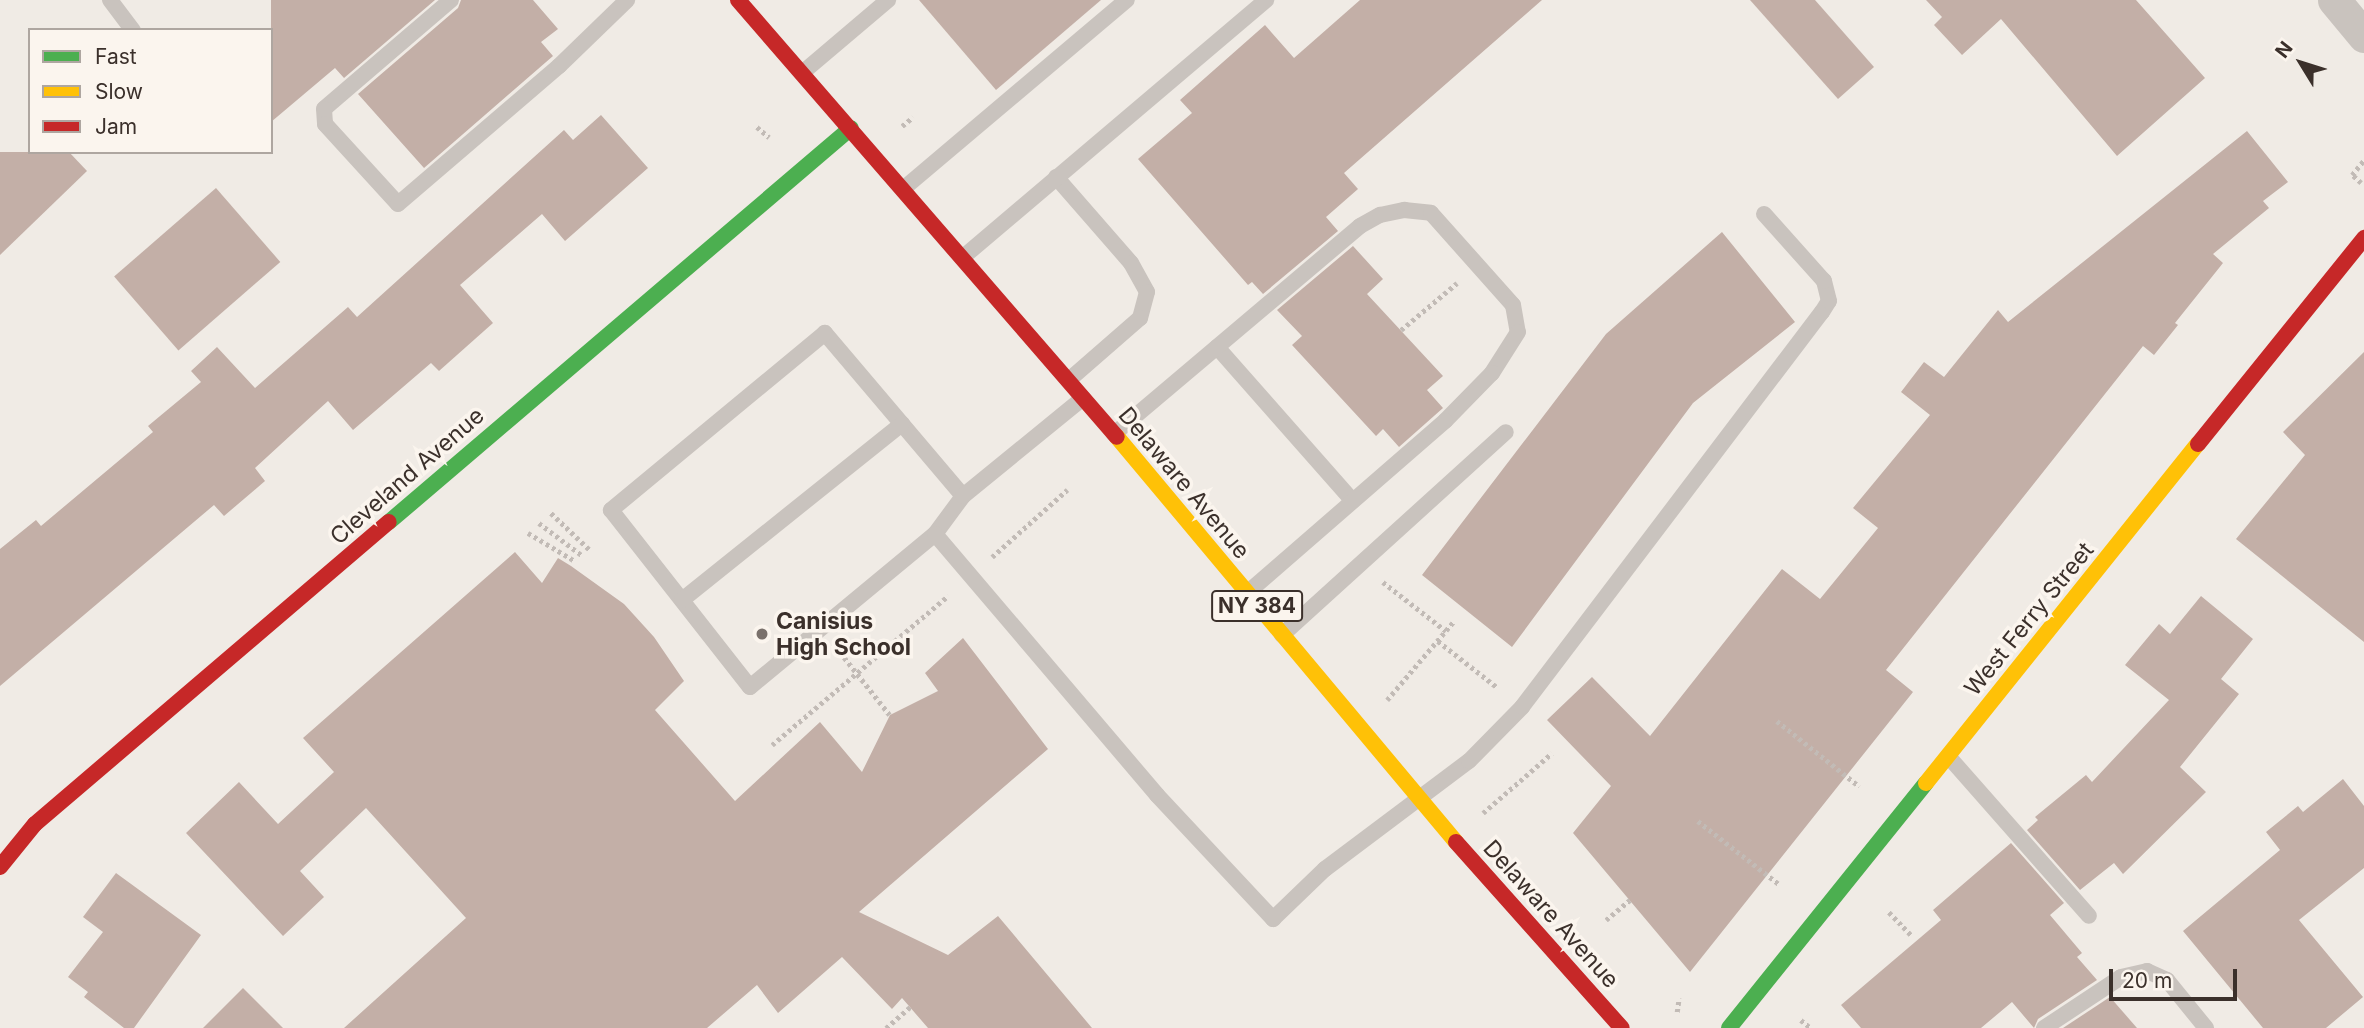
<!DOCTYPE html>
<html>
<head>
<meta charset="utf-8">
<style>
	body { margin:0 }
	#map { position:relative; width:2364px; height:1028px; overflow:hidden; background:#f0ebe5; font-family:Inter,sans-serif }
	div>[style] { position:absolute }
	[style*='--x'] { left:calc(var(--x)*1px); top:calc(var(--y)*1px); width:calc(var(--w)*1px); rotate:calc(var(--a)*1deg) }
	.building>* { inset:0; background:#c3afa7; transform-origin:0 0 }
	.path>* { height:4.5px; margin-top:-2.25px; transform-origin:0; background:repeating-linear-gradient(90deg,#c2bbb6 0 3.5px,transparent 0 7px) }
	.lane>* { height:16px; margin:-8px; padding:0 8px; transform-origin:8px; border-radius:8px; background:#c9c3be }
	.street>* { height:33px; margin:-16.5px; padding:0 16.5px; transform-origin:16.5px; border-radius:16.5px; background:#c9c3be }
	.fast>* { height:16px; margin:-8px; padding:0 8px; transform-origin:8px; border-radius:8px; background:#4caf50 }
	.slow>* { height:16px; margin:-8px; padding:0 8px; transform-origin:8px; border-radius:8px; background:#ffc107 }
	.jam>* { height:16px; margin:-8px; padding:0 8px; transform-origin:8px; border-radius:8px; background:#c62828 }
	.dots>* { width:19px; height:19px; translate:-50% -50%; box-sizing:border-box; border:4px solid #fbf5ee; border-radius:50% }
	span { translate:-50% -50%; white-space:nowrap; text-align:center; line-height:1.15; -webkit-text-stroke:7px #fbf5ee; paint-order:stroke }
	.shield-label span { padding:2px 5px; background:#fbf5ee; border:2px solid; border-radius:5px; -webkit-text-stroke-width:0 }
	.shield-label { font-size:21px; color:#3b302b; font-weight:700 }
	.street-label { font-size:23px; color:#3b302b }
	.poi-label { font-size:23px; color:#3b302b; font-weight:700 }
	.left { translate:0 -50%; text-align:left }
	.legend { position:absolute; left:28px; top:28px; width:245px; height:126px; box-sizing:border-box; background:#fbf5ee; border:2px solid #aea6a0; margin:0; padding:9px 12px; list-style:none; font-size:21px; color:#3b302b }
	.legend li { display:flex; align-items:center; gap:14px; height:35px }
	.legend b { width:35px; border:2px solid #aea6a0 }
	.north { position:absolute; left:2266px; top:28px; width:70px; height:70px; -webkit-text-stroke:5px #fbf5ee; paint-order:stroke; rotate:308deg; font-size:19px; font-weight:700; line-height:28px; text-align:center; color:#3b302b }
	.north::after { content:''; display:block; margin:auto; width:24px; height:32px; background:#3b302b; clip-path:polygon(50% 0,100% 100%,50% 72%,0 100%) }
	.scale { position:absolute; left:2109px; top:969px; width:128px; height:32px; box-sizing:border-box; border:4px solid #3b302b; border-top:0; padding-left:9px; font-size:21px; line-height:24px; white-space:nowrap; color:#3b302b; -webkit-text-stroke:5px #fbf5ee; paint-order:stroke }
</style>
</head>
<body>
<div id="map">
	<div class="building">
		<div style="clip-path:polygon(271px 0,435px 0,344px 78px,335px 68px,271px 122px)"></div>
		<div style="clip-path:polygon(461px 0,533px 0,558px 29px,541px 42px,553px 56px,424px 168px,358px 94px,458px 8px)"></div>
		<div style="clip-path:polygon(919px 0,1101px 0,996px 90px)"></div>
		<div style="clip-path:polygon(1360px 0,1542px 0,1344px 173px,1358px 189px,1326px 217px,1338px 231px,1263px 294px,1252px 282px,1248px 285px,1138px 159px,1192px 113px,1180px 100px,1265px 25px,1294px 58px)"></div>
		<div style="clip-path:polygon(1750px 0,1815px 0,1874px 67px,1838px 99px)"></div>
		<div style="clip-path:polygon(1926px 0,2136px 0,2205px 78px,2117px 156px,2001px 19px,1962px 55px,1934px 25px,1942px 17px)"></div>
		<div style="clip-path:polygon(601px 115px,648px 168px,565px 241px,542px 214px,460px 285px,493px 323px,439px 371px,431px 363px,353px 430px,328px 401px,255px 468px,265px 481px,224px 516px,214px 505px,0 686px,0 549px,36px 520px,41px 526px,153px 432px,148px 426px,201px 382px,191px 371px,217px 347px,255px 388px,348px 307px,357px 317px,564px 130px,573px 140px)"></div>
		<div style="clip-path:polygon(2247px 131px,2288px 182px,2263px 201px,2269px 208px,2213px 254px,2223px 263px,2175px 323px,2178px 325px,2154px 355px,2143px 346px,1886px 670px,1913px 692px,1690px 972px,1573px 833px,1611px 786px,1547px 720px,1592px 677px,1650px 736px,1782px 569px,1820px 599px,1878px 528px,1853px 508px,1930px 415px,1901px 392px,1924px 362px,1944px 377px,1998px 310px,2008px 322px)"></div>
		<div style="clip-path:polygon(0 152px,69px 152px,87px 171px,0 255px)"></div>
		<div style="left:216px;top:188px;width:98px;height:135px;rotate:49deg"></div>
		<div style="clip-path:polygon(1722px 232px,1795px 322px,1693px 403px,1512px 647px,1422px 575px,1606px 334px)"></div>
		<div style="clip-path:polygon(1353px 246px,1383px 279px,1367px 294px,1443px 376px,1427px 390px,1443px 408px,1399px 447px,1383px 429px,1376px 436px,1292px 345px,1302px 336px,1277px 310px)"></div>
		<div style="clip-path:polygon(2364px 352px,2364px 642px,2236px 539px,2305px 455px,2283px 432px)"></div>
		<div style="clip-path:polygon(515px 552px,542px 583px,558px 558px,571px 566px,624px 604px,654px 637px,684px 681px,655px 710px,735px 801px,820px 722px,862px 772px,890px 715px,938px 691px,925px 673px,963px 638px,1048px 749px,859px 912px,948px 955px,998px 916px,1092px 1028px,928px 1028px,902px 998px,892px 1009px,842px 957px,778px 1013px,757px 985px,707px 1028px,344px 1028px,466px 918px,366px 808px,300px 871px,324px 897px,283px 936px,186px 833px,239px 782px,278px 824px,334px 772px,303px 738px)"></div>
		<div style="clip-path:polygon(2201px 596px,2253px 639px,2221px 679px,2239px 694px,2180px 767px,2206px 792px,2123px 874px,2114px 863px,2080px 890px,2027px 830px,2038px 820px,2035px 817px,2086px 775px,2092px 782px,2169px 700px,2125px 665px,2159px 624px,2170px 634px)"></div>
		<div style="clip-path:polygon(2343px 779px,2364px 806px,2364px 868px,2299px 920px,2363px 997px,2326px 1028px,2263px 1028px,2183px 931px,2280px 850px,2266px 832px,2298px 806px,2303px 812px)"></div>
		<div style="clip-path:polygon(2011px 843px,2064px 903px,2050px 915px,2082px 953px,2077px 957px,2097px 980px,2038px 1019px,2034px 1028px,2012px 1002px,1981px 1028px,1861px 1028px,1841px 1005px,1941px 920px,1933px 910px)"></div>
		<div style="clip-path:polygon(116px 873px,201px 935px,134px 1028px,124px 1028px,84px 997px,88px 992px,68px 977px,103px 932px,83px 917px)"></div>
		<div style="clip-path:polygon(243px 988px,283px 1028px,203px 1028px)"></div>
		<div style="clip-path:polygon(2110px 997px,2137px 1028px,2063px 1028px)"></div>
	</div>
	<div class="path">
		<div style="--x:902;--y:126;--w:14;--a:-39"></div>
		<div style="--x:757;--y:127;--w:16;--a:40"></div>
		<div style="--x:2361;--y:183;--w:12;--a:-138"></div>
		<div style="--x:2352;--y:175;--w:19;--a:-51"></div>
		<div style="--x:1401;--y:330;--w:73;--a:-40"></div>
		<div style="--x:551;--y:513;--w:54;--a:43.5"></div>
		<div style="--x:539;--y:523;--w:55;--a:36.9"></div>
		<div style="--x:528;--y:533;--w:55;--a:30.8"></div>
		<div style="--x:992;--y:557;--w:101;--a:-41.8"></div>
		<div style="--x:1383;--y:582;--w:80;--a:37.9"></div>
		<div style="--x:1438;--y:641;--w:76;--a:38.1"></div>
		<div style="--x:840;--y:652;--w:80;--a:51.6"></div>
		<div style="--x:1387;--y:700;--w:104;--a:-49.7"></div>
		<div style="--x:1777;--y:721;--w:105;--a:38.4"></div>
		<div style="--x:772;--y:745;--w:231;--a:-40.3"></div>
		<div style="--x:1483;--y:813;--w:91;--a:-41"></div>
		<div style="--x:1698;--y:821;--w:103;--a:37.9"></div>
		<div style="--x:1889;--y:912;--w:32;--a:46"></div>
		<div style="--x:1606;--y:920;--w:31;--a:-40"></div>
		<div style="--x:1677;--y:1012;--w:14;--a:-82"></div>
		<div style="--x:1801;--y:1020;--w:13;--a:39"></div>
		<div style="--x:886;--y:1028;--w:32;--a:-41"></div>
	</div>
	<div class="lane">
		<div style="--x:110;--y:0;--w:38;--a:53"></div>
		<div style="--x:451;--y:0;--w:167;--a:139.4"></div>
		<div style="--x:324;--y:109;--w:15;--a:86"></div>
		<div style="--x:325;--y:124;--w:108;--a:47.6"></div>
		<div style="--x:398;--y:204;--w:212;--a:-40.6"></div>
		<div style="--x:559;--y:66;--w:95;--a:-44.1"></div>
		<div style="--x:802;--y:73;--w:113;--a:-40.3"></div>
		<div style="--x:1056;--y:177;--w:114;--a:48.9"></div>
		<div style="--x:1131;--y:263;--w:33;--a:61"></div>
		<div style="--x:1147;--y:292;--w:27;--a:105"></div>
		<div style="--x:1140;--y:318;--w:94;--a:138.9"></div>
		<div style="--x:903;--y:189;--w:293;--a:-40.2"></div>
		<div style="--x:962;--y:258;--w:399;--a:-40.3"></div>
		<div style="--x:1217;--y:347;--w:205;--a:48.6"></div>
		<div style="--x:1114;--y:434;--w:322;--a:-40.2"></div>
		<div style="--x:1360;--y:226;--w:23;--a:-29"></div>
		<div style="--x:1380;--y:215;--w:25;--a:-12"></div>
		<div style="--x:1404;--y:210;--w:27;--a:6"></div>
		<div style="--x:1431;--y:213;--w:123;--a:48.3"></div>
		<div style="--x:1513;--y:305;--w:27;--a:80"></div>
		<div style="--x:1518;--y:332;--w:49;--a:122.4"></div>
		<div style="--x:1492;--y:373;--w:67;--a:134.4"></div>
		<div style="--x:1445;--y:421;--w:262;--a:139"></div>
		<div style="--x:963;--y:496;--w:214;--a:-130.3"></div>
		<div style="--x:825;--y:333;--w:278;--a:140.4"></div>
		<div style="--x:611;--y:510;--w:225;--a:51.9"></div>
		<div style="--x:750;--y:687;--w:240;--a:-39.6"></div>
		<div style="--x:935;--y:534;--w:47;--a:-53.6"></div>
		<div style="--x:963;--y:496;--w:155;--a:-39.2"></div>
		<div style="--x:935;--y:534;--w:343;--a:49.6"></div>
		<div style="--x:1157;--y:795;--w:170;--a:46.9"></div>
		<div style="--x:1273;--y:919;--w:72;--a:-43.9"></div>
		<div style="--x:1325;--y:869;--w:180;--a:-36.9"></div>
		<div style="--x:1469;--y:761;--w:76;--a:-45.5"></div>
		<div style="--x:1522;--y:707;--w:496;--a:-52.8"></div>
		<div style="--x:1822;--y:312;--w:13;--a:-58"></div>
		<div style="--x:1829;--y:301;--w:21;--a:-104"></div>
		<div style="--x:1824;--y:281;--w:90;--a:-131.8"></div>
		<div style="--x:682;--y:600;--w:282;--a:-38.7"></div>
		<div style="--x:1282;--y:635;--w:302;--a:-42.2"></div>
		<div style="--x:1948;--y:756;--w:213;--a:48.6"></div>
		<div style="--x:2044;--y:1028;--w:92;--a:-33.5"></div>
		<div style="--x:2121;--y:977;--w:27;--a:-13"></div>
		<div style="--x:2147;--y:971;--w:22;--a:24"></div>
		<div style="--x:2167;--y:980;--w:62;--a:50.9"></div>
	</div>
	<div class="street">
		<div style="--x:2334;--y:0;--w:47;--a:50.2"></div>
	</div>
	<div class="fast">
		<div style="--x:389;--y:522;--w:607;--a:-40.46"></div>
		<div style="--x:1729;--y:1028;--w:314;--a:-51.2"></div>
	</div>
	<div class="slow">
		<div style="--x:1117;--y:437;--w:528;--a:50.07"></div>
		<div style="--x:1926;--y:783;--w:435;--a:-51.3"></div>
	</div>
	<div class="jam">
		<div style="--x:738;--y:0;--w:578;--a:49.07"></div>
		<div style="--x:2198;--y:444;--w:265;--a:-51.1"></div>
		<div style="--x:1456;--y:842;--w:249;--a:48.3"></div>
		<div style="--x:0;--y:867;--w:55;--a:-50.9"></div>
		<div style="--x:35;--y:824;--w:465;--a:-40.5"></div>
	</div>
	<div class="dots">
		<div style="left:762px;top:634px;background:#7a716c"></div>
	</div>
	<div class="shield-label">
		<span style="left:1257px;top:606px">NY 384</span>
	</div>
	<div class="street-label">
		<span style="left:407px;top:476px;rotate:-41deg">Cleveland Avenue</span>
		<span style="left:1184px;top:483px;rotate:50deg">Delaware Avenue</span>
		<span style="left:2029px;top:619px;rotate:-51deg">West Ferry Street</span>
		<span style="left:1551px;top:914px;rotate:48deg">Delaware Avenue</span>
	</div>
	<div class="poi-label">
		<span class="left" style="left:776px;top:634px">Canisius<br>High School</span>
	</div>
	<ul class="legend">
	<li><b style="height:9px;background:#4caf50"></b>Fast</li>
	<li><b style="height:9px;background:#ffc107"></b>Slow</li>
	<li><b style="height:9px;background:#c62828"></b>Jam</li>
	</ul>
	<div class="north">N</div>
	<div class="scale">20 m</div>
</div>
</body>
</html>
